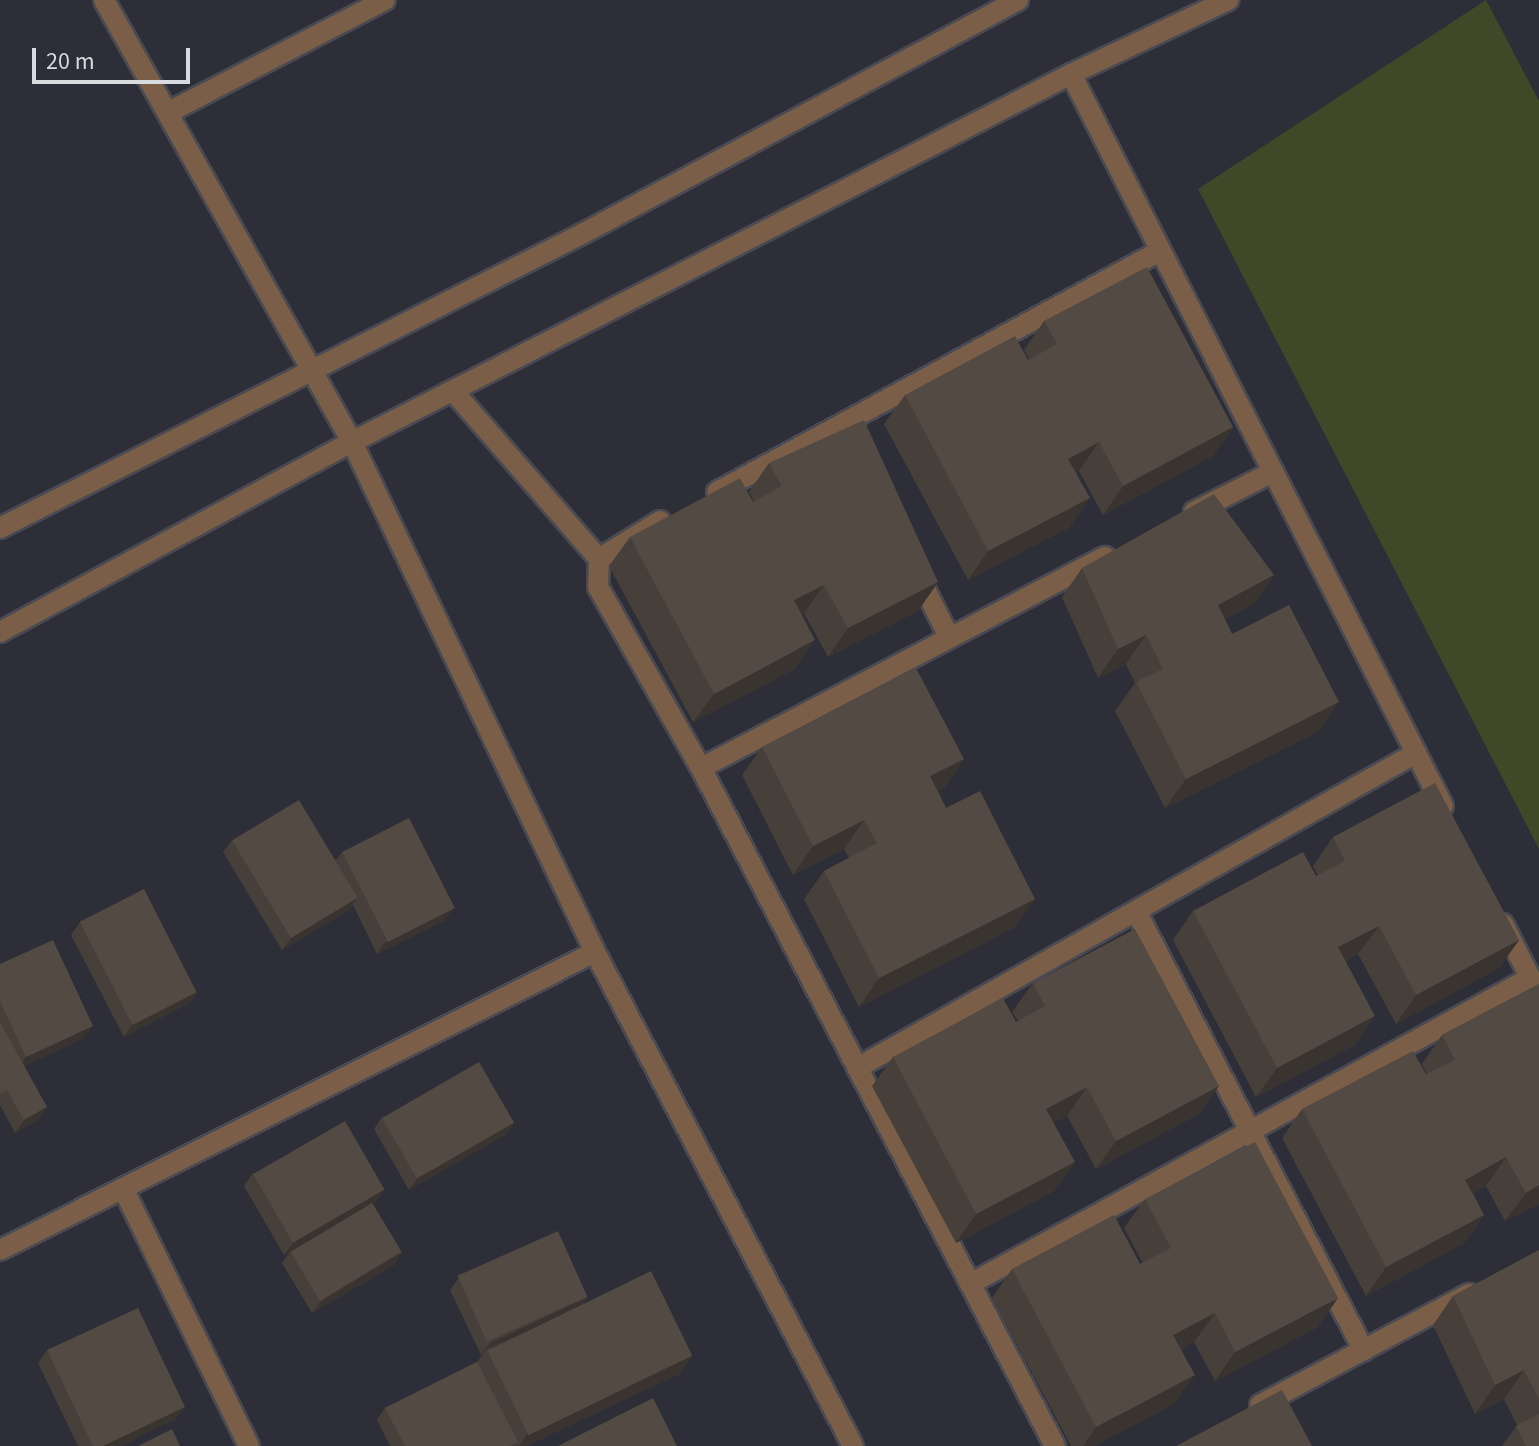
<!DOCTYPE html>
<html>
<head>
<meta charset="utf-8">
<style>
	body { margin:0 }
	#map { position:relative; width:1539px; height:1446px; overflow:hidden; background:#2d2e37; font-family:"Source Sans 3",sans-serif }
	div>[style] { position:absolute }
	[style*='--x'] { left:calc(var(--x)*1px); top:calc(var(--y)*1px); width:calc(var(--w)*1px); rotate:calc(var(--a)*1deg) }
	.green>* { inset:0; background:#414827 }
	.roads { filter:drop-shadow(2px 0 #494a52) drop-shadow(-2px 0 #494a52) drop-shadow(0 2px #494a52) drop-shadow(0 -2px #494a52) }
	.minor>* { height:20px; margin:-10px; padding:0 10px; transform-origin:10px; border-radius:10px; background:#7b5e48 }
	.wall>* { inset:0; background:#47403a }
	.shaded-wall>* { inset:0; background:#39342f }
	.building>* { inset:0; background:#524a43; transform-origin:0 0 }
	span { translate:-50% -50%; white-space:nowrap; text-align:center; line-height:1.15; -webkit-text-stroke:6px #2d2e37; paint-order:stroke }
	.scale { position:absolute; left:32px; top:48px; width:158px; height:36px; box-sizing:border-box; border:4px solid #dadbe1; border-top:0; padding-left:10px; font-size:24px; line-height:28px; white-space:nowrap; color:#dadbe1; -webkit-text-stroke:6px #2d2e37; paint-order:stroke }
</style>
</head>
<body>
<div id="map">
	<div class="green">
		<div style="clip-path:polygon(1486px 0,1539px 101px,1539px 849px,1198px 189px)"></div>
	</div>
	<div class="roads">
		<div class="minor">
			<div style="--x:104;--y:0;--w:507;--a:60.7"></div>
			<div style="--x:352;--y:442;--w:565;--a:64.52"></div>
			<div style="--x:595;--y:952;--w:557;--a:62.42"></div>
			<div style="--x:1071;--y:74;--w:821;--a:63.06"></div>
			<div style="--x:169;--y:112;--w:243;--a:-27.4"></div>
			<div style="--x:453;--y:391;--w:223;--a:49"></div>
			<div style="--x:717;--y:492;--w:504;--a:-28.55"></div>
			<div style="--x:1194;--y:512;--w:89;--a:-26.9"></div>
			<div style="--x:660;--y:521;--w:72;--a:148.1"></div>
			<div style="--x:599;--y:559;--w:28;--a:92"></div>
			<div style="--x:598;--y:587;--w:208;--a:60.4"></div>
			<div style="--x:701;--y:768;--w:765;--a:62.43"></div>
			<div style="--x:0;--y:528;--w:650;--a:-26.8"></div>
			<div style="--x:580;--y:235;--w:497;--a:-28.2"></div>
			<div style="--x:917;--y:573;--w:72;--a:63.4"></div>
			<div style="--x:0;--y:632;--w:400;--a:-28.4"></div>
			<div style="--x:352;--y:442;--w:808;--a:-27.1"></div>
			<div style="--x:1071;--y:74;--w:174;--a:-25.2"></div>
			<div style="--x:701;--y:768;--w:456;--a:-27.6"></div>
			<div style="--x:1136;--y:911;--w:495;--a:62.6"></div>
			<div style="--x:1503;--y:924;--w:80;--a:63.1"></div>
			<div style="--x:857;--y:1068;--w:642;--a:-29.4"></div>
			<div style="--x:123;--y:1188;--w:287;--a:64"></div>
			<div style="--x:0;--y:1250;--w:665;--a:-26.6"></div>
			<div style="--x:970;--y:1284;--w:638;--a:-28.65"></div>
			<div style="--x:1260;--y:1405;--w:237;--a:-28"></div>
		</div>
	</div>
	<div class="wall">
		<div style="clip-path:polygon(1044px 321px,1233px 427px,1213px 456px,1103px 515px,1079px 471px,1076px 473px,1070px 527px,968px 580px,884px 424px,905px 395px,1029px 359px,1024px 350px)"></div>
		<div style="clip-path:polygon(769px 463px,938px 582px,918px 611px,828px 657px,804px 613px,802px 615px,795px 669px,693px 722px,609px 566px,630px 537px,754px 502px,749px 492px)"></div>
		<div style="clip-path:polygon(1082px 568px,1254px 604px,1225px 619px,1232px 634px,1319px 731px,1165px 808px,1115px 711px,1135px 683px,1126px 664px,1098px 678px,1062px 597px)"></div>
		<div style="clip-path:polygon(762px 747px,964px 759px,944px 788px,938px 791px,946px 808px,1035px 899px,1015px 927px,859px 1007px,804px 899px,824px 871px,849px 858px,844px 849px,793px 875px,742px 775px)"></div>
		<div style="clip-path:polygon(1333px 837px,1519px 940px,1499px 968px,1396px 1024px,1358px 954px,1346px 961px,1355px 1045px,1256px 1097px,1173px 940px,1193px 911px,1318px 875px,1313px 866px)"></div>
		<div style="clip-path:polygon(232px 840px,336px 860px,342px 852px,445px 920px,377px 954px,353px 905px,349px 910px,282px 950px,223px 852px)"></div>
		<div style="clip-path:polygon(80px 922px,197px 992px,188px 1004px,124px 1037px,71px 935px)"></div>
		<div style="clip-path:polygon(0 964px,84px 1038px,24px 1066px,39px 1119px,15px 1133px,0 1105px)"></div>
		<div style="clip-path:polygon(1033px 983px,1219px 1086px,1199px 1114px,1096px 1169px,1067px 1116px,1053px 1123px,1054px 1191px,956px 1243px,872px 1086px,893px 1057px,1018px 1021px,1012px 1012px)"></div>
		<div style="clip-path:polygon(1539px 984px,1539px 1204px,1505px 1221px,1486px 1186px,1473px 1193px,1484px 1215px,1464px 1243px,1366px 1296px,1282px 1138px,1302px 1109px,1427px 1074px,1422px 1064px,1442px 1035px)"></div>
		<div style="clip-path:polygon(382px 1117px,514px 1123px,505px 1135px,409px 1190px,374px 1129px)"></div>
		<div style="clip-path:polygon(253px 1173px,385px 1189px,376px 1202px,373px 1204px,402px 1252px,394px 1265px,312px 1313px,282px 1263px,290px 1252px,284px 1255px,244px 1186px)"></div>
		<div style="clip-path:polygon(1145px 1199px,1318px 1327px,1215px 1381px,1194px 1342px,1181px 1350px,1174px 1404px,1094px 1446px,1071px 1446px,992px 1298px,1012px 1269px,1140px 1264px,1143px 1263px,1124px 1228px)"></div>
		<div style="clip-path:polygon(1539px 1250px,1539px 1446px,1502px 1446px,1517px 1425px,1504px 1399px,1475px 1414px,1433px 1325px,1453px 1296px)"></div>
		<div style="clip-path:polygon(459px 1278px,588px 1297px,583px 1303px,692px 1356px,679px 1374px,526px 1446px,390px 1446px,377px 1420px,385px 1408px,477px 1362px,483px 1354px,481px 1355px,450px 1290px)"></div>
		<div style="clip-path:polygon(47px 1350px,176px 1419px,121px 1446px,78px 1446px,38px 1363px)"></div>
	</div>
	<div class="shaded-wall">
		<div style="clip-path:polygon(1233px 427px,1213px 456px,1103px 515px,1123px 486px)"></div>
		<div style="clip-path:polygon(1099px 442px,1079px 471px,1048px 488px,1068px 459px)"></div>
		<div style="clip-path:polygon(1090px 498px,1070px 527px,968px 580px,988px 551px)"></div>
		<div style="clip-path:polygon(1274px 575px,1254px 604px,1197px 633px,1218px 605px)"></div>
		<div style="clip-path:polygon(938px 582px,918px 611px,828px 657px,848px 628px)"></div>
		<div style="clip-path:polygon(824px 585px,804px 613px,774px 629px,794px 600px)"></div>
		<div style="clip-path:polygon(1146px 635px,1126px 664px,1098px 678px,1118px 649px)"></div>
		<div style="clip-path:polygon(815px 640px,795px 669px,693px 722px,714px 694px)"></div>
		<div style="clip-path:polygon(1339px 702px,1319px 731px,1165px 808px,1186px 779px)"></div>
		<div style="clip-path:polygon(964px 759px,944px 788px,910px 805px,930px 776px)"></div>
		<div style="clip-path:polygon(864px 820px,844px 849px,793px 875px,813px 846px)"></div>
		<div style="clip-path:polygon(358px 897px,349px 910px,282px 950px,291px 938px)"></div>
		<div style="clip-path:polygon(1035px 899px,1015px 927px,859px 1007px,879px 978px)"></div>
		<div style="clip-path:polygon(454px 908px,445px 920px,377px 954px,386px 941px)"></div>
		<div style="clip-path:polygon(1379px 926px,1358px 954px,1318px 976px,1338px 947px)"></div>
		<div style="clip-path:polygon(1519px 940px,1499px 968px,1396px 1024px,1416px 995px)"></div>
		<div style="clip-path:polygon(197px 992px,188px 1004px,124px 1037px,132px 1024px)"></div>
		<div style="clip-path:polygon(1375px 1016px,1355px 1045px,1256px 1097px,1277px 1068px)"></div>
		<div style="clip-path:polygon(93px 1026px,84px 1038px,17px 1069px,26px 1057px)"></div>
		<div style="clip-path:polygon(1219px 1086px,1199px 1114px,1096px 1169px,1116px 1141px)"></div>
		<div style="clip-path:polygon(1087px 1087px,1067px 1116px,1025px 1138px,1046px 1109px)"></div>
		<div style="clip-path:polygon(47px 1107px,39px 1119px,15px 1133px,24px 1120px)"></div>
		<div style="clip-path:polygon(514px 1123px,505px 1135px,409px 1190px,418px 1178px)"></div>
		<div style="clip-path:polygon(1506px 1157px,1486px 1186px,1445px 1208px,1465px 1180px)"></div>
		<div style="clip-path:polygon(1075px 1162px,1054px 1191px,956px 1243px,976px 1214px)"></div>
		<div style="clip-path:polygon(1539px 1185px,1539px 1204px,1505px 1221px,1526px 1193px)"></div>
		<div style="clip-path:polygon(385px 1189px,376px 1202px,284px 1255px,293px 1243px)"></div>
		<div style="clip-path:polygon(1484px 1215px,1464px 1243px,1366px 1296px,1386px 1267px)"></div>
		<div style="clip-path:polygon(402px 1252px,394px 1265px,312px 1313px,321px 1301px)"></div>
		<div style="clip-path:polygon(588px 1297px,579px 1309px,487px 1349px,481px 1355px,490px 1343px)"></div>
		<div style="clip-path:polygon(1338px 1298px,1318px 1327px,1215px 1381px,1235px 1352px)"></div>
		<div style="clip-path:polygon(1215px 1313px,1194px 1342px,1153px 1364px,1173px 1335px)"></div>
		<div style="clip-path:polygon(692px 1356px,679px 1374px,526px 1446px,519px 1446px,528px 1433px)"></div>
		<div style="clip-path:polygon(1524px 1370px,1504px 1399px,1475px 1414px,1495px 1385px)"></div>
		<div style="clip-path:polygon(1195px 1375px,1174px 1404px,1094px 1446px,1083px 1446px,1096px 1427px)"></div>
		<div style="clip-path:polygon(185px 1407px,176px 1419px,121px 1446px,103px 1446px)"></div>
	</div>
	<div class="building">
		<div style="clip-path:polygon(1147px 267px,1233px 427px,1123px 486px,1099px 442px,1068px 459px,1090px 498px,988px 551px,905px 395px,1015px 336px,1028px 360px,1057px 344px,1044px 321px)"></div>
		<div style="clip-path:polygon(864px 420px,938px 582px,848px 628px,824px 585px,794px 600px,815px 640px,714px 694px,630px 537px,740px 478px,753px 502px,782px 486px,769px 463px)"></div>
		<div style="clip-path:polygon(1214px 494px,1274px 575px,1218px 605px,1232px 634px,1289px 605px,1339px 702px,1186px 779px,1136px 682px,1163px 669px,1146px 635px,1118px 649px,1082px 568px)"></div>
		<div style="clip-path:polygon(916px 668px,964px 759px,930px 776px,946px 808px,980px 791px,1035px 899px,879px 978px,824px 871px,877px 843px,864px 820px,813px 846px,762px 747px)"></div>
		<div style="clip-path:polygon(1435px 783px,1519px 940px,1416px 995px,1379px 926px,1338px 947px,1375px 1016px,1277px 1068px,1193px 911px,1303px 852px,1316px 876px,1345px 861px,1333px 837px)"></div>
		<div style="left:299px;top:800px;width:114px;height:78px;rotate:59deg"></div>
		<div style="left:409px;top:818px;width:101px;height:75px;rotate:63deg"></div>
		<div style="left:144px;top:889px;width:116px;height:72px;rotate:63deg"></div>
		<div style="clip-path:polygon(1135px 929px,1219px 1086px,1116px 1141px,1087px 1087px,1046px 1109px,1075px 1162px,976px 1214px,893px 1057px,1003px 998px,1016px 1022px,1045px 1006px,1033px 983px)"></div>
		<div style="clip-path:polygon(53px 940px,93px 1026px,26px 1057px,0 1001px,0 964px)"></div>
		<div style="clip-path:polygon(1539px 984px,1539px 1185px,1526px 1193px,1506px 1157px,1465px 1180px,1484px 1215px,1386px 1267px,1302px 1109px,1413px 1051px,1426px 1074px,1455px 1060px,1442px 1035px)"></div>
		<div style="clip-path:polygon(0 1022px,47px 1107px,24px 1120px,7px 1090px,0 1094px)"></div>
		<div style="left:479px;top:1062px;width:70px;height:112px;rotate:60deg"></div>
		<div style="left:345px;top:1121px;width:79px;height:106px;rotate:60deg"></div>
		<div style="clip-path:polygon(1255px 1142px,1338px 1298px,1235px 1352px,1215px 1313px,1173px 1335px,1195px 1375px,1096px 1427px,1012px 1269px,1114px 1215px,1140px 1264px,1171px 1248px,1145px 1199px)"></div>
		<div style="left:372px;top:1203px;width:57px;height:95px;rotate:59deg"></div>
		<div style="left:558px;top:1231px;width:72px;height:110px;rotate:66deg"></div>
		<div style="clip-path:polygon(1539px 1250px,1539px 1399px,1524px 1370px,1495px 1385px,1453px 1296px)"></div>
		<div style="left:651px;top:1271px;width:94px;height:182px;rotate:64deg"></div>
		<div style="clip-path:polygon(138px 1308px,185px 1407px,103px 1446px,93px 1446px,47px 1350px)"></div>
		<div style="clip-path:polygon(477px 1362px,518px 1442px,510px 1446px,405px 1446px,385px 1408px)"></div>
		<div style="clip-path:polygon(1282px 1390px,1312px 1446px,1176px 1446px)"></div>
		<div style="clip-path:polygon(653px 1398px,677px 1446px,558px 1446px)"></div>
		<div style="clip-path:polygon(1539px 1414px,1539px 1446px,1526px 1446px,1516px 1426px)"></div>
		<div style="clip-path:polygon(172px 1429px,180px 1446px,138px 1446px)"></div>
	</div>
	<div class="scale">20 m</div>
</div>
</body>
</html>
